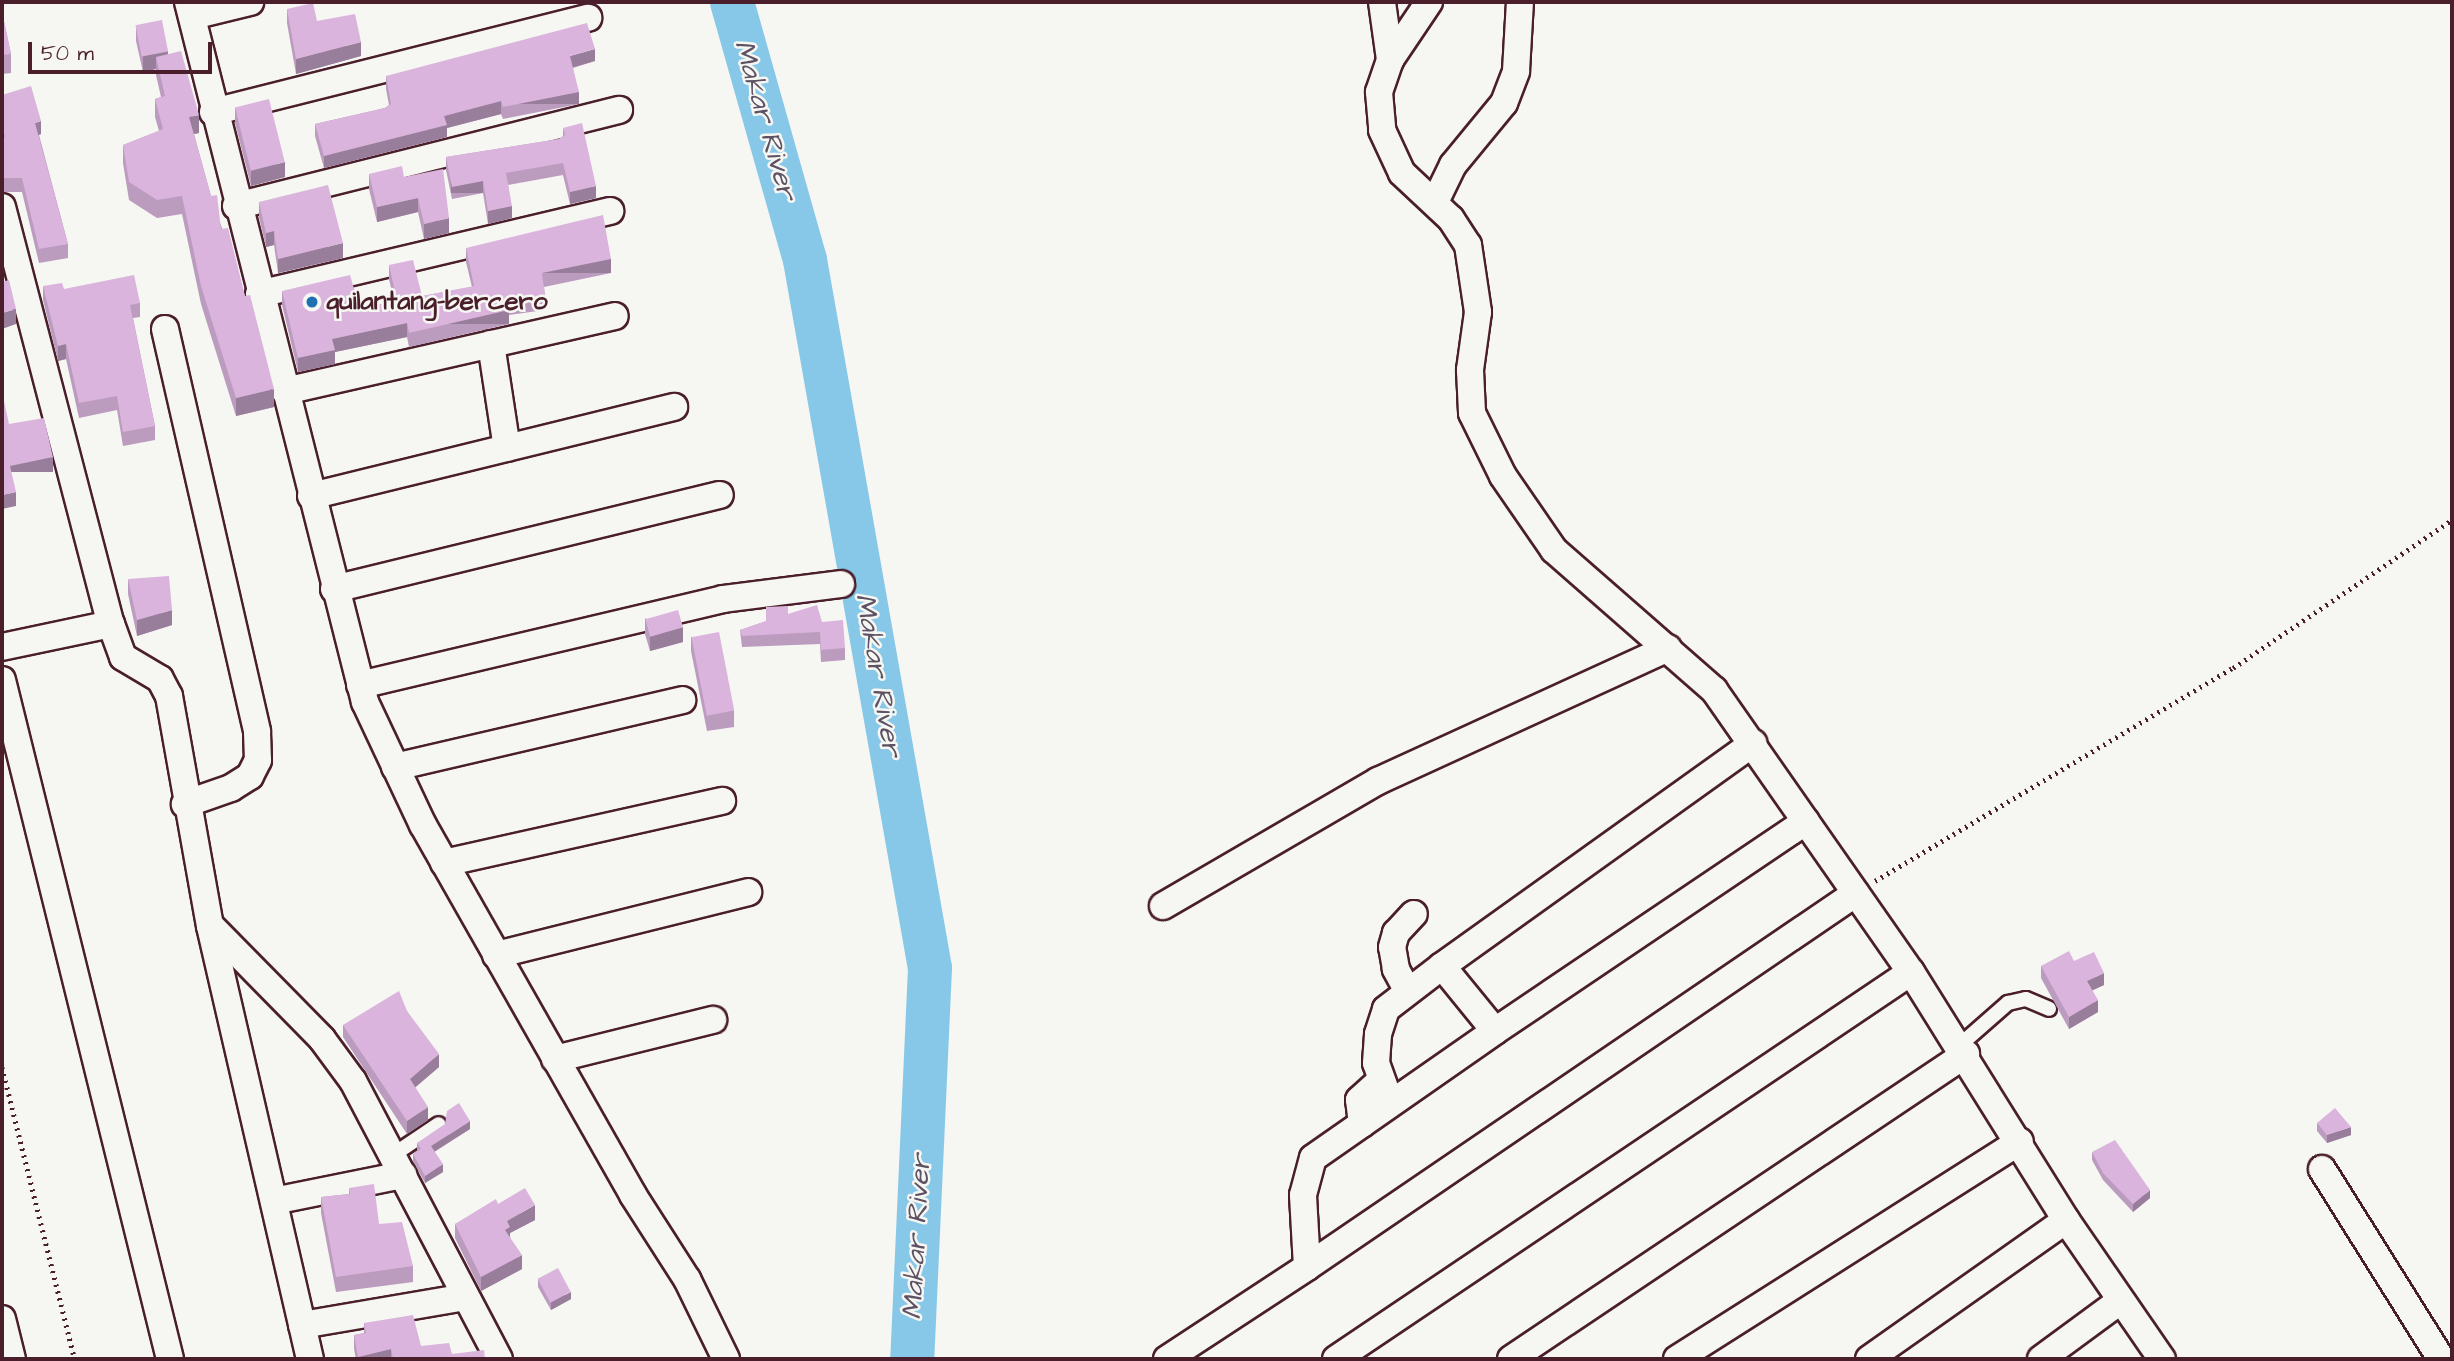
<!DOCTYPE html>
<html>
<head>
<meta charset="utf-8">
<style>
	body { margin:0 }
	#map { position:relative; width:2454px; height:1361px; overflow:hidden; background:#f6f6f2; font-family:"Architects Daughter",sans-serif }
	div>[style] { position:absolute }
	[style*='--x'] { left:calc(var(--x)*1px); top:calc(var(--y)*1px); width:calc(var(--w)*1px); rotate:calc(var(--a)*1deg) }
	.river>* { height:44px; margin:-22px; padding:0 22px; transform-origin:22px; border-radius:22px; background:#87c8e8 }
	.path>* { height:4.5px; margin-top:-2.25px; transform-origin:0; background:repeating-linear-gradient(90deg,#4a1f2b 0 2px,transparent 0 7px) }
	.roads { filter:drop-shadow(2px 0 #4a1f2b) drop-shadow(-2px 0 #4a1f2b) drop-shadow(0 2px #4a1f2b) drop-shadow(0 -2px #4a1f2b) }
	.service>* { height:14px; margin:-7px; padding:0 7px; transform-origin:7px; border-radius:7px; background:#f6f6f2 }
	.minor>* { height:26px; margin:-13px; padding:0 13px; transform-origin:13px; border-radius:13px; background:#f6f6f2 }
	.wall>* { inset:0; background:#bb9bbe }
	.shaded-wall>* { inset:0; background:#997e9b; transform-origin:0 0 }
	.building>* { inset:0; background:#dab4dd; transform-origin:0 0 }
	.dots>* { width:19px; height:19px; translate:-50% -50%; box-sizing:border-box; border:4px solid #f6f6f2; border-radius:50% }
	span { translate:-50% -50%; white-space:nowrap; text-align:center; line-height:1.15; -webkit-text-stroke:5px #f6f6f2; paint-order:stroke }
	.poi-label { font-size:26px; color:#4a1f2b; font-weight:700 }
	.left { translate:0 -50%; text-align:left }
	.water-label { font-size:28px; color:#5c5264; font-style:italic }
	.frame { position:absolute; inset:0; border:4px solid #4a1f2b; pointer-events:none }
	.scale { position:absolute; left:28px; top:42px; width:184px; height:32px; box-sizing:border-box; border:4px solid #4a1f2b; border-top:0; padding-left:9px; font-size:21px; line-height:24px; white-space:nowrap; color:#4a1f2b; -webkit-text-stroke:5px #f6f6f2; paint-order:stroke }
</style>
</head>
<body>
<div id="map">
	<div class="river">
		<div style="--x:732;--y:2;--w:268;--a:74.2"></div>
		<div style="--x:805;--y:260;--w:719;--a:79.99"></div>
		<div style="--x:930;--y:968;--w:391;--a:92.6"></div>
	</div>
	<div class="path">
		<div style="--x:1875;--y:881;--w:417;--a:-30.8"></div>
		<div style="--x:2233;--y:668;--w:264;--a:-34.1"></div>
		<div style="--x:2;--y:1067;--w:301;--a:76"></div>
	</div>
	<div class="roads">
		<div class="service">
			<div style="--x:1960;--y:1045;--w:64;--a:-41.2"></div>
			<div style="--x:2008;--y:1003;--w:18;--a:-13"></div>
			<div style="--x:2026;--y:999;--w:25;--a:23"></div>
			<div style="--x:393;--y:1155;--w:55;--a:-34"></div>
		</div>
		<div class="minor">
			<div style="--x:188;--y:2;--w:722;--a:75.81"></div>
			<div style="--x:365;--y:702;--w:136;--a:64.8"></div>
			<div style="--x:423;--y:825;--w:425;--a:60.4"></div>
			<div style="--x:633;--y:1195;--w:100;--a:57.3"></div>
			<div style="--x:687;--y:1279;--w:89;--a:64"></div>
			<div style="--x:1382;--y:2;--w:59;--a:82.1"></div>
			<div style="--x:1429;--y:2;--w:70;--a:123.9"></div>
			<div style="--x:1390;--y:60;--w:34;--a:109"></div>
			<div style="--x:1379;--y:92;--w:38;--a:85"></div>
			<div style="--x:1382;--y:130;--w:47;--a:65.1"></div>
			<div style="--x:1402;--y:173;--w:67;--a:43.2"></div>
			<div style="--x:1451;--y:219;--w:31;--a:57"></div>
			<div style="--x:1468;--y:245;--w:68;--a:81.5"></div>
			<div style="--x:1478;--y:312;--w:59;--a:97.9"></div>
			<div style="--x:1470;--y:370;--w:43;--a:87.3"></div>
			<div style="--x:1472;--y:413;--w:70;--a:63.8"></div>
			<div style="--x:1503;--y:476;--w:90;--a:55.4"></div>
			<div style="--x:1554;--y:550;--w:213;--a:41.2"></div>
			<div style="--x:1714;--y:690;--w:344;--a:55.1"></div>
			<div style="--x:1911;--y:972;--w:292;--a:58"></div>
			<div style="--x:2066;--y:1220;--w:169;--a:55.4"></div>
			<div style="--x:192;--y:16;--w:60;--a:-13.6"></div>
			<div style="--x:213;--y:112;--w:387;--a:-14.1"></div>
			<div style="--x:1435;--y:202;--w:41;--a:-64.1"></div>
			<div style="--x:1453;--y:165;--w:80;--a:-50.6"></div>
			<div style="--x:1504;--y:103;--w:34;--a:-69"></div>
			<div style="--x:1516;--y:71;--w:69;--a:-86.7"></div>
			<div style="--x:236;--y:206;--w:395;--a:-14.1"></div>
			<div style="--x:2;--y:207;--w:431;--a:75.4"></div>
			<div style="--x:111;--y:624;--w:111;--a:168.1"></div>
			<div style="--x:259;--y:294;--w:361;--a:-13.3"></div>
			<div style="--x:165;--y:329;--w:413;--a:77.1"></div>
			<div style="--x:257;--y:732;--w:28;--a:88"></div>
			<div style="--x:258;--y:760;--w:18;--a:117"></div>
			<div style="--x:250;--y:776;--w:22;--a:148"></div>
			<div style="--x:231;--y:788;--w:49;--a:160.8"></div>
			<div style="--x:491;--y:344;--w:105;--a:81.3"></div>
			<div style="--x:285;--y:391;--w:338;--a:-12.8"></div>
			<div style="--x:311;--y:496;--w:374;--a:-13.8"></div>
			<div style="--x:334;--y:589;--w:397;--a:-13.7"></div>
			<div style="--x:111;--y:624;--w:35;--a:70"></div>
			<div style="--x:123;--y:657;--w:43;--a:30.7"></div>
			<div style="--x:160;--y:679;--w:19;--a:62"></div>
			<div style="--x:169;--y:696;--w:234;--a:79.9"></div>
			<div style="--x:210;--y:926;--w:444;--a:77"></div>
			<div style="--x:2;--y:680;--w:699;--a:76.1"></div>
			<div style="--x:360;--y:685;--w:373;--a:-13.3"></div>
			<div style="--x:723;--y:599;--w:119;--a:-7.2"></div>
			<div style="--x:395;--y:767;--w:295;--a:-13.1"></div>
			<div style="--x:444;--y:863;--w:285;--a:-12.6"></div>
			<div style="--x:1163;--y:906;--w:249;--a:-30.2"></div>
			<div style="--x:1378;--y:781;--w:319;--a:-24.6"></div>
			<div style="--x:212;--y:927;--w:157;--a:45.5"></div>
			<div style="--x:322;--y:1039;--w:52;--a:53.6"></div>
			<div style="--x:353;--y:1081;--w:314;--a:62.3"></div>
			<div style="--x:496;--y:955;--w:260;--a:-14"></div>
			<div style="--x:1407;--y:990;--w:24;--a:-118"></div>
			<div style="--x:1396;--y:969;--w:22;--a:-100"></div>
			<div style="--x:1392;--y:947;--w:15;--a:-74"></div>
			<div style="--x:1396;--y:933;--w:26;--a:-47"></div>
			<div style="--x:1495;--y:1031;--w:375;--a:-34"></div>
			<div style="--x:555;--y:1059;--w:163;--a:-13.9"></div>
			<div style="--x:1390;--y:1102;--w:41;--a:-109.7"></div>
			<div style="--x:1376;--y:1063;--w:29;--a:-86"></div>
			<div style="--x:1378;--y:1034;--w:26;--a:-72"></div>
			<div style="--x:1386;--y:1009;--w:71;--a:-37.5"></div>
			<div style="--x:1362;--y:1124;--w:24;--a:-97"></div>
			<div style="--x:1359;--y:1100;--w:28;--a:-42"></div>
			<div style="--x:2322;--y:1169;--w:224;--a:57.9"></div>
			<div style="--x:274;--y:1201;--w:132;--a:-11.4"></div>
			<div style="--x:1307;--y:1267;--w:664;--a:-34.26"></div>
			<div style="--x:2;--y:1319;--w:41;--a:76"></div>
			<div style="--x:302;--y:1325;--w:166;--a:-9.7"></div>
			<div style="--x:1167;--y:1359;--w:168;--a:-33.3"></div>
			<div style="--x:1307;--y:1267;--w:72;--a:-93.2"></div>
			<div style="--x:1303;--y:1195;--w:38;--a:-75"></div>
			<div style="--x:1313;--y:1158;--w:222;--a:-34.9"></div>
			<div style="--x:1495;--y:1031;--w:84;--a:-129.2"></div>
			<div style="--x:1442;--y:966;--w:383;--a:-35.6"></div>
			<div style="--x:1336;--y:1359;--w:693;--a:-33.94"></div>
			<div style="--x:1511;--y:1359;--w:548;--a:-33.84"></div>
			<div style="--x:1677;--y:1359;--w:406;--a:-32.4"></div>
			<div style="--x:1869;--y:1359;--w:241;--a:-35.2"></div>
			<div style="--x:2041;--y:1359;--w:98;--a:-36.3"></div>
		</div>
	</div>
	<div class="wall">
		<div style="clip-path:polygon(287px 9px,361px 56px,296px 74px,287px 23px)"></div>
		<div style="clip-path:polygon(2px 12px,11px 54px,11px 73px,2px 74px)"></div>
		<div style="clip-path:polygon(136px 26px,168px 54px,199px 133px,194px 134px,211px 196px,245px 296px,274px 407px,236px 416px,201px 304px,182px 214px,157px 218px,129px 200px,123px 163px,123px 145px,159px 131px,155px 117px,155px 99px,161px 97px,156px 75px,156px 69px,143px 72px,136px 41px)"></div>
		<div style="clip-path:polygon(595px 61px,573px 68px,579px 104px,503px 119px,501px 114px,447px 128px,447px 137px,324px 168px,315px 136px,315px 124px,385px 108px,389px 105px,386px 89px,386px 76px)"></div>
		<div style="clip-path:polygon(2px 95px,41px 134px,39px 135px,68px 244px,68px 258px,39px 263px,22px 192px,2px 192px)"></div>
		<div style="clip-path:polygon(235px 107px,285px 177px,251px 186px,235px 123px)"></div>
		<div style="clip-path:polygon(563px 128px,596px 198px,570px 204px,563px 175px,508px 185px,512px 218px,488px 224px,483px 193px,452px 199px,446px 170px,446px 157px,559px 139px,563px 136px)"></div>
		<div style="clip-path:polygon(369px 174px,404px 177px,449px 233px,424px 239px,418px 212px,377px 222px,369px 189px)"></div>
		<div style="clip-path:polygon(259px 202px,343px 258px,278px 273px,274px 245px,266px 247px,259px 217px)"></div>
		<div style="clip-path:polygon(466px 248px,611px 273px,544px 287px,545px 296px,545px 310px,509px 315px,509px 324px,409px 347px,407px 337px,335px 352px,335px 364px,298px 372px,282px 305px,282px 291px,360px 309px,394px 301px,389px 279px,389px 265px,422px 296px,472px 287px,466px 262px)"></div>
		<div style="clip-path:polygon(43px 286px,140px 303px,140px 317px,133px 318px,155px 426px,155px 440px,123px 446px,117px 410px,79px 418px,66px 359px,58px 361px,43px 300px)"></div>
		<div style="clip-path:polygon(128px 579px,172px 625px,137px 636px,128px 594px)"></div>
		<div style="clip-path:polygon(788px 614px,822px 622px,845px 648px,845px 660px,821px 662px,820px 644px,742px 647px,740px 630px)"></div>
		<div style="clip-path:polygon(645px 618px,683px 642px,650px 651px,645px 634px)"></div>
		<div style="clip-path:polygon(691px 636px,734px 711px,734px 727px,707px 731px,691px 651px)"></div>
		<div style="clip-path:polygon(2074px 961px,2104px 985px,2092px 990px,2098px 1012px,2069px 1029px,2041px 978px,2041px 966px)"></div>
		<div style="clip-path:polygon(407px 1011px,439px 1067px,415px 1087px,428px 1120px,407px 1134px,343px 1037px,343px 1025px)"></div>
		<div style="clip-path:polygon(2317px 1123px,2351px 1135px,2327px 1143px,2317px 1131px)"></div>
		<div style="clip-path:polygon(470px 1129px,434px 1151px,443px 1172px,425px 1183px,413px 1161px,413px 1154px,417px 1151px,417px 1143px)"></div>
		<div style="clip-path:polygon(2092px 1152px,2150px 1198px,2133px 1212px,2103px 1180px,2092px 1160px)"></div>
		<div style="clip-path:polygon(349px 1188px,379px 1224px,413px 1266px,413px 1282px,336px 1292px,321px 1213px,321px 1197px,349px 1194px)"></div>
		<div style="clip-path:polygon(498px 1204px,535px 1220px,510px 1233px,510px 1237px,522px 1269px,481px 1291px,455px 1238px,455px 1224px)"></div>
		<div style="clip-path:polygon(538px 1279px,571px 1299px,551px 1310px,538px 1287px)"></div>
		<div style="clip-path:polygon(364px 1323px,421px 1346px,452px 1354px,485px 1359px,356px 1359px,354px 1349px,354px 1335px,364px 1333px)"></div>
	</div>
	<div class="shaded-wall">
		<div style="clip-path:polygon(361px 42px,361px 56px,296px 74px,296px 59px)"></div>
		<div style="clip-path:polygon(595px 49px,595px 61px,570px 68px,570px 56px)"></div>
		<div style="clip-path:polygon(168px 51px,168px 66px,156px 57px,156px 69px,143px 72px,143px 56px)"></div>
		<div style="left:579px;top:92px;width:12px;height:77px;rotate:90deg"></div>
		<div style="clip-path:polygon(501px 101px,501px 114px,447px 128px,447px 137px,324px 168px,324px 156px,444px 116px)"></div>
		<div style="clip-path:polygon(199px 115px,199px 133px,189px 135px,189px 117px)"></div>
		<div style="clip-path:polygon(41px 121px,41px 134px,35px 136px,35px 123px)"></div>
		<div style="clip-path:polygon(285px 162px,285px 177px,251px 186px,251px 171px)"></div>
		<div style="left:483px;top:181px;width:12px;height:32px;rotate:90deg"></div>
		<div style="clip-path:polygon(596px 186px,596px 198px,570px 204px,570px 192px)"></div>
		<div style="clip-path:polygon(418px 198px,418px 212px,377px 222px,377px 207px)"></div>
		<div style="clip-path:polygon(512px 206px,512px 218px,488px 224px,488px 211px)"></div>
		<div style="clip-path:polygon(449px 218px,449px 233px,424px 239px,424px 224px)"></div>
		<div style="clip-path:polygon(274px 231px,274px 245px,266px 247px,266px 233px)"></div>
		<div style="clip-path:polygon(343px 243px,343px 258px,278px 273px,278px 259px)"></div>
		<div style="left:611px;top:259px;width:14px;height:70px;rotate:90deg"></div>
		<div style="clip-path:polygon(16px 309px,16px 324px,2px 329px,2px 313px)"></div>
		<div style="left:509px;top:310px;width:14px;height:103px;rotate:90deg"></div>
		<div style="clip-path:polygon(407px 323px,407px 337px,335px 352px,335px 364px,298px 372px,298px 358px,332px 339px)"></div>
		<div style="clip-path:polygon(66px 344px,66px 359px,58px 361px,58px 346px)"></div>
		<div style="clip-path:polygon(274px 389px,274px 407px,236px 416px,236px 398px)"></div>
		<div style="left:53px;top:457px;width:15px;height:44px;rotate:90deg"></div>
		<div style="clip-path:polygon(16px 492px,16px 506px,2px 509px,2px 495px)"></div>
		<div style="clip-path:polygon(172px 610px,172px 625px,137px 636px,137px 620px)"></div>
		<div style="clip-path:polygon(683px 627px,683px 642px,650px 651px,650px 636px)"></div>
		<div style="clip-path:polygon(2104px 973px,2104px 985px,2087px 993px,2087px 981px)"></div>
		<div style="clip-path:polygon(2098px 1000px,2098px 1012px,2069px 1029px,2069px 1017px)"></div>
		<div style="clip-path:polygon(439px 1054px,439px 1067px,410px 1092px,410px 1079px)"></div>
		<div style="clip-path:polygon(428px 1107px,428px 1120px,407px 1134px,407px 1121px)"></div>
		<div style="clip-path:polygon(470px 1121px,470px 1129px,431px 1154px,431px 1146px)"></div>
		<div style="clip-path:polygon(2351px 1127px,2351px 1135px,2327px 1143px,2327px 1135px)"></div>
		<div style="clip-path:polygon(443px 1164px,443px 1172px,425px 1183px,425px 1176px)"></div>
		<div style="clip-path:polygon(2150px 1190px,2150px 1198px,2133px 1212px,2133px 1204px)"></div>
		<div style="clip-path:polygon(535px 1205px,535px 1220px,510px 1233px,510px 1241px,505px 1230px,507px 1221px)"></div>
		<div style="clip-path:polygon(522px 1255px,522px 1269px,481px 1291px,481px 1277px)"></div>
		<div style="clip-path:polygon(571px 1292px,571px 1299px,551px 1310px,551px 1302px)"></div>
		<div style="clip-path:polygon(391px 1349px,391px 1359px,358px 1359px,358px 1357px)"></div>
	</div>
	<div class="building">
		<div style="clip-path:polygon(313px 3px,317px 21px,355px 14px,361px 42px,296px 59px,287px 9px)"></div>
		<div style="clip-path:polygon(2px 12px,11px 54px,2px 55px)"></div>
		<div style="left:162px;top:20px;width:32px;height:27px;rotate:79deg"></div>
		<div style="clip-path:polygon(587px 23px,595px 49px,570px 56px,579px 92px,503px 107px,501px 101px,444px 116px,447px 125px,324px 156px,315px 124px,385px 108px,391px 104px,386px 76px)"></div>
		<div style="clip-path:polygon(181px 51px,199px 115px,189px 117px,211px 196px,217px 195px,221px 229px,228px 228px,245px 296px,250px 295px,274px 389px,236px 398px,201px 286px,182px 196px,157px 200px,129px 182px,123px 145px,163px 129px,155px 99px,165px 96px,156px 57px)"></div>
		<div style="clip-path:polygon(31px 86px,41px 121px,35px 123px,68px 244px,39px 249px,22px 178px,2px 178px,2px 138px,5px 137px,2px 125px,2px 95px)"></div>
		<div style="left:269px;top:99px;width:65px;height:35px;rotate:76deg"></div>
		<div style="clip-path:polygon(582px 123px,596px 186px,570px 192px,563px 163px,506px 173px,512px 206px,488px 211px,483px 181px,452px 187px,446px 157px,559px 139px,565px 135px,563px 128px)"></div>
		<div style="clip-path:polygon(402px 166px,404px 177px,443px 169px,449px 218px,424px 224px,418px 198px,377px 207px,369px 174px)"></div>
		<div style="clip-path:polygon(328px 185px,343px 243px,278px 259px,274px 231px,266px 233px,259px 202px)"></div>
		<div style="clip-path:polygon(603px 215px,611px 259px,542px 273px,545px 296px,508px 302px,509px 310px,409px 333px,407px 323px,332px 339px,335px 350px,298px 358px,282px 291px,350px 275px,360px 309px,397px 301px,389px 265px,413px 260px,422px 296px,474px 286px,466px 248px)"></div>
		<div style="clip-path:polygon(134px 275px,140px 303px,130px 305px,155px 426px,123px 432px,117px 396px,79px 403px,66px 344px,58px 346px,43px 286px,62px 283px,64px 289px)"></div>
		<div style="clip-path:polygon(9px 280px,16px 309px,2px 313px,2px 282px)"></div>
		<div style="clip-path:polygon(2px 401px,4px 401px,9px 424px,44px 418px,53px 457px,10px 466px,16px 492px,2px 495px)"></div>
		<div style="clip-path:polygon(169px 576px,172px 610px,137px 620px,128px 579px)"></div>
		<div style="clip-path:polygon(817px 605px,822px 622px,843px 620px,845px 648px,821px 650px,820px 632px,742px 636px,740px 630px,766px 621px,766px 607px,788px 606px,788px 614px)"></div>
		<div style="left:678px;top:610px;width:18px;height:34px;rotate:74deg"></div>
		<div style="left:719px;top:632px;width:80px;height:28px;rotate:79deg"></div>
		<div style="clip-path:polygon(2069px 951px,2074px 961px,2094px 952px,2104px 973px,2087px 981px,2098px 1000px,2069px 1017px,2041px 966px)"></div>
		<div style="clip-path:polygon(399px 991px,407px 1011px,439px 1054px,410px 1079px,428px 1107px,407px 1121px,343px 1025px)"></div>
		<div style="clip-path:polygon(459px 1103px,470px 1121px,431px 1146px,443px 1164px,425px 1176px,413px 1154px,421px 1149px,417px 1143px,445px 1124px,447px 1111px)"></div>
		<div style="clip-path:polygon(2335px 1108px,2351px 1127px,2327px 1135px,2317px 1123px)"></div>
		<div style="clip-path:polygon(2115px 1140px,2150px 1190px,2133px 1204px,2103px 1173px,2092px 1152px)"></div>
		<div style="clip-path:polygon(374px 1184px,379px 1224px,402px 1222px,413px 1266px,336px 1277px,321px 1197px,350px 1194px,349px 1188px)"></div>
		<div style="clip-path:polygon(525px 1188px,535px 1205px,507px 1221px,510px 1227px,505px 1230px,522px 1255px,481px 1277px,455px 1224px,496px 1199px,498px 1204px)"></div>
		<div style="left:558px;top:1268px;width:27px;height:23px;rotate:62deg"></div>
		<div style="clip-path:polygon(413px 1315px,421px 1346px,449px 1343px,452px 1354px,484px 1350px,485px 1359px,393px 1359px,391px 1349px,358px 1357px,354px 1335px,366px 1333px,364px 1323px)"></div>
	</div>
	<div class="dots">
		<div style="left:312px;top:302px;background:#1f6fb2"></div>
	</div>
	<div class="poi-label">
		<span class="left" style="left:326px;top:302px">quilantang-bercero</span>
	</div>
	<div class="water-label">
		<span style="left:765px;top:120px;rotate:74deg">Makar River</span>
		<span style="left:878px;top:675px;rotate:80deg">Makar River</span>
		<span style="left:917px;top:1237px;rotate:-87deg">Makar River</span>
	</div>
	<div class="frame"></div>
	<div class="scale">50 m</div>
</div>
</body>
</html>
